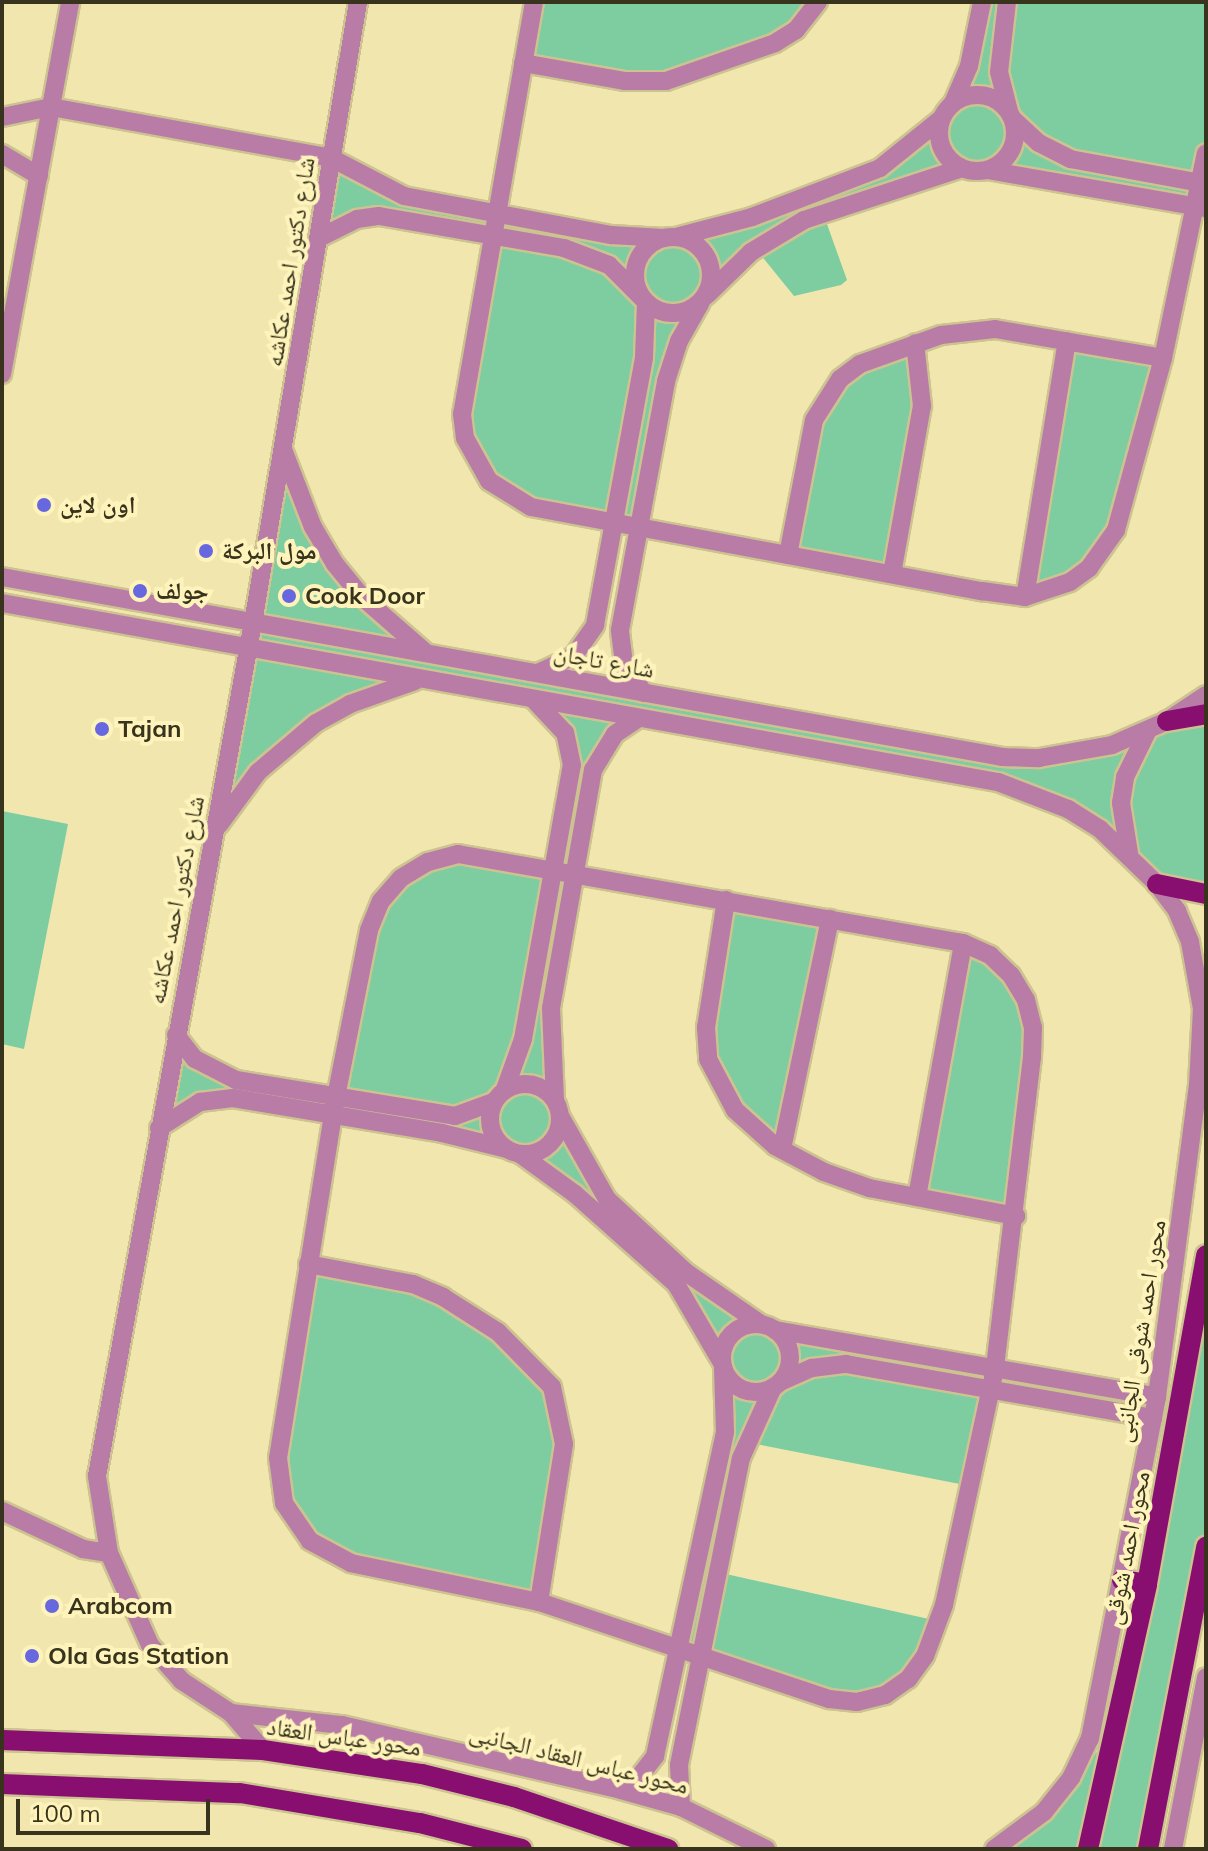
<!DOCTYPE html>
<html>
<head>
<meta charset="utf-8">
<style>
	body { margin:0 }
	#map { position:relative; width:1208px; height:1851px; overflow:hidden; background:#f1e7ae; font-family:Mulish,"Noto Naskh Arabic",sans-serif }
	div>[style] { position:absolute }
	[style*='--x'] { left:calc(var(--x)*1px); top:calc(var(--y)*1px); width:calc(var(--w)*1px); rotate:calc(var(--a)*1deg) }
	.green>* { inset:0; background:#7dcda1 }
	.roads { filter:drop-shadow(2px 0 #ccc391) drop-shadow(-2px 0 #ccc391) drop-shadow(0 2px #ccc391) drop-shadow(0 -2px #ccc391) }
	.minor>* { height:18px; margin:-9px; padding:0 9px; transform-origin:9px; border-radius:9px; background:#b97ca6 }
	.minor>.ring { margin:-9px; padding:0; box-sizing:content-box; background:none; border:18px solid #b97ca6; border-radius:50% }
	.major>* { height:20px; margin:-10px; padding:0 10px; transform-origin:10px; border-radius:10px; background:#880e6f }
	.dots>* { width:22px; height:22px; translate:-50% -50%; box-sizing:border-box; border:4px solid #fef4bb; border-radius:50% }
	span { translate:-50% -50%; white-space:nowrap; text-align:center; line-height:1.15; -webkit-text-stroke:8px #fef4bb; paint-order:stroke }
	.street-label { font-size:24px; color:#37331c }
	.poi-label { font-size:24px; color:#37331c; font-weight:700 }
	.left { translate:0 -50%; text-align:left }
	.frame { position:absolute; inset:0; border:4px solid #37331c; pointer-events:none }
	.scale { position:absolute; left:16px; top:1799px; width:194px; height:36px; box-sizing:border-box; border:4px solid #37331c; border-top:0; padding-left:10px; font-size:24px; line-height:28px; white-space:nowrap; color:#37331c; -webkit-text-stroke:6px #fef4bb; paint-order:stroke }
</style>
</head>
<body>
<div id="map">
	<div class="green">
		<div style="clip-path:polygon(534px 2px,818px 2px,796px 30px,666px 81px,523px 63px)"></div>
		<div style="clip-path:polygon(982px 2px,1206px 2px,1206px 153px,1194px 206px,970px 171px,823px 213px,847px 280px,841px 285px,794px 296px,756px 249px,689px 322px,639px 527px,508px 497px,465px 438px,491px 235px,379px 216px,319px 238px,331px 158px,383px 189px,664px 238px,880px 168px,941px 119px,953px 103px)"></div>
		<div style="clip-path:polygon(1067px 341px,1163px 358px,1123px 508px,1089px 568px,1025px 597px)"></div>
		<div style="clip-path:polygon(915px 343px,920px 364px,892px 574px,788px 555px,806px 442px,840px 379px)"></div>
		<div style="clip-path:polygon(283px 447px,335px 564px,427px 654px,1039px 758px,1206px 714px,1206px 894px,1178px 891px,1129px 853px,1034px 794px,639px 718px,606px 744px,551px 1008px,555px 1100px,607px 1199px,761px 1324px,995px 1369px,970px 1486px,746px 1442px,717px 1572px,938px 1621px,908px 1679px,857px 1702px,678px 1650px,726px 1389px,690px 1301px,520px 1154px,233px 1098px,171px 1117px,176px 1035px,207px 1068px,336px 1096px,369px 930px,401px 878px,458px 854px,552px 869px,571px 765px,545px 708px,422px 679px,287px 745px,213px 834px)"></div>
		<div style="clip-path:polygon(2px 811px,68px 824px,24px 1049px,2px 1044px)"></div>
		<div style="clip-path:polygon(726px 900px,830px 919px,782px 1149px,754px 1129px,708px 1059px)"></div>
		<div style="clip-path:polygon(963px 943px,1026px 1000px,1016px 1216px,917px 1197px)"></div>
		<div style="clip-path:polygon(1206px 1246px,1206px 1547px,1148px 1849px,994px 1849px,1097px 1752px,1098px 1816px)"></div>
		<div style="clip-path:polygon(308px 1264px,413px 1284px,498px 1332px,562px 1415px,539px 1602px,330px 1554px,278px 1480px)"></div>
	</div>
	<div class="roads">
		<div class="minor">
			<div style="--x:534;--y:2;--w:418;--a:99.9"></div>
			<div style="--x:462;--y:414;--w:24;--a:83"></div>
			<div style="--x:465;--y:438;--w:49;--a:60.8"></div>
			<div style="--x:489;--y:481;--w:49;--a:31.8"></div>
			<div style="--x:531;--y:507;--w:459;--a:10.6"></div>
			<div style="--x:982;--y:591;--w:43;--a:7.9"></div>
			<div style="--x:1025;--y:597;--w:47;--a:-18.4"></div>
			<div style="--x:1070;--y:582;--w:24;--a:-36"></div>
			<div style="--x:1089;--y:568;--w:47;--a:-54.6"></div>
			<div style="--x:1116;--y:530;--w:178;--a:-74.7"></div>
			<div style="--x:1163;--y:358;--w:209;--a:-78.2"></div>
			<div style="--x:1007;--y:2;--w:70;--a:96.5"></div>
			<div style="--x:999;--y:72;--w:40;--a:75.6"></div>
			<div style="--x:523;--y:63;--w:104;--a:10"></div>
			<div style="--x:625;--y:81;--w:41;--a:0"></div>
			<div style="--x:666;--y:81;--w:115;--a:-19.2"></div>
			<div style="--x:775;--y:43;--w:25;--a:-32"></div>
			<div style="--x:796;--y:30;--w:36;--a:-52"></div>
			<div class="ring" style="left:939px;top:95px;width:58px;height:58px"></div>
			<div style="--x:953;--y:103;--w:40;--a:-66.6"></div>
			<div style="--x:969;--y:66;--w:65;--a:-78.5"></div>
			<div style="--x:2;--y:117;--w:50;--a:-11.5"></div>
			<div style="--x:51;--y:107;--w:285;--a:10.3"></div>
			<div style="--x:331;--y:158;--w:82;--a:27.5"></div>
			<div style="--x:404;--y:196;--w:211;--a:10.7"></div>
			<div style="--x:611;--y:235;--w:53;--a:3.2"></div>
			<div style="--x:1013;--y:119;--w:35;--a:43"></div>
			<div style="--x:1039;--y:143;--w:35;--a:27"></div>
			<div style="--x:1070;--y:159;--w:138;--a:10.4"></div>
			<div style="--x:2;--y:154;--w:43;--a:30.7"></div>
			<div style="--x:987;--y:170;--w:221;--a:9.9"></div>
			<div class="ring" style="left:635px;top:237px;width:58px;height:58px"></div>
			<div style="--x:676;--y:237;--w:79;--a:-14.7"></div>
			<div style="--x:752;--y:217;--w:137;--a:-20.9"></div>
			<div style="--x:880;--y:168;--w:78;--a:-38.8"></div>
			<div style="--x:319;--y:238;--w:42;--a:-26.6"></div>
			<div style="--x:357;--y:219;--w:22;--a:-8"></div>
			<div style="--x:379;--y:216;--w:188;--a:9.8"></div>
			<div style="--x:564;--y:248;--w:48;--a:20.7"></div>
			<div style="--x:609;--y:265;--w:48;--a:45"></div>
			<div style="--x:707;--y:295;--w:62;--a:-44.3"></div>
			<div style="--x:751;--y:252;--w:62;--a:-31.1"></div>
			<div style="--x:804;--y:220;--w:166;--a:-18.2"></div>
			<div style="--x:2;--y:374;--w:378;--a:-79.6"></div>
			<div style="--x:284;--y:452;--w:80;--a:68.9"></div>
			<div style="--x:313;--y:527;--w:43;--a:59.3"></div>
			<div style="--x:335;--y:564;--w:43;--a:50.7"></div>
			<div style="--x:362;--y:597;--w:84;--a:41.1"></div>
			<div style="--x:788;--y:555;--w:137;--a:-79.1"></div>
			<div style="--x:814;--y:420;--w:49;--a:-57.6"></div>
			<div style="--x:840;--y:379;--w:25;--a:-37"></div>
			<div style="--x:860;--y:364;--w:86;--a:-19.7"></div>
			<div style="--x:941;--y:335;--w:54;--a:-6.3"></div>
			<div style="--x:995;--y:329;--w:170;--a:9.8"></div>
			<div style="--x:892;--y:574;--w:171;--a:-79.9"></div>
			<div style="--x:922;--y:406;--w:63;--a:-96.3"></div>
			<div style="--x:2;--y:577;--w:1016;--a:10.2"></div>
			<div style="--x:1002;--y:757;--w:37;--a:2"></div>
			<div style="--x:1039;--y:758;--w:74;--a:-10.1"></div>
			<div style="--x:1112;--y:745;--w:60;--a:-23.6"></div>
			<div style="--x:1167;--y:721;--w:47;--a:-33.7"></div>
			<div style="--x:1025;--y:597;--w:259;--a:-80.7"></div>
			<div style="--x:2;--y:603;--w:1012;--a:10.19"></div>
			<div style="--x:998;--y:782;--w:75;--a:21.1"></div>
			<div style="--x:1068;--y:809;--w:38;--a:32"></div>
			<div style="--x:1100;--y:829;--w:79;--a:44"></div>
			<div style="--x:1157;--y:884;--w:34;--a:53"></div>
			<div style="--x:1177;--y:911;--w:34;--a:67"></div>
			<div style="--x:1190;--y:942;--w:68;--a:79.8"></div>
			<div style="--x:1202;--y:1009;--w:76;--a:93"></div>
			<div style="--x:1198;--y:1085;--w:315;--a:97.5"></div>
			<div style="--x:1157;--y:1397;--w:348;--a:101.1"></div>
			<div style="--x:1090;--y:1738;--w:44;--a:115.4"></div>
			<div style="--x:1071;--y:1778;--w:43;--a:128.5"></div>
			<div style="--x:1044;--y:1812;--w:62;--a:143.5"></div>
			<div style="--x:538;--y:673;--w:38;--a:-25"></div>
			<div style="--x:573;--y:657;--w:39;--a:-55"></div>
			<div style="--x:595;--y:625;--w:272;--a:-79.6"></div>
			<div style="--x:644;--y:357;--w:55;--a:-87.9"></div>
			<div style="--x:644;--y:693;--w:35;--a:-125"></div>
			<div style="--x:624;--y:664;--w:34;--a:-97"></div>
			<div style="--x:620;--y:630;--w:253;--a:-79.5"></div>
			<div style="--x:666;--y:381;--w:42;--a:-72"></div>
			<div style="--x:679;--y:341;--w:43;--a:-60.4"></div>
			<div style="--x:219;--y:825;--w:66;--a:-53.7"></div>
			<div style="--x:258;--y:772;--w:76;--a:-40.2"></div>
			<div style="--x:316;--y:723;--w:39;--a:-29"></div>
			<div style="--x:350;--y:704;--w:69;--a:-19.5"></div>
			<div style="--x:1129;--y:853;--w:51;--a:-99.1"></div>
			<div style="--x:1121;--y:803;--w:26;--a:-81"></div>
			<div style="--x:1125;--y:777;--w:50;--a:-63.9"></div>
			<div style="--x:458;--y:854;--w:513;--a:10"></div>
			<div style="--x:963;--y:943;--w:30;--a:24"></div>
			<div style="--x:990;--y:955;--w:29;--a:44"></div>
			<div style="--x:1011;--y:975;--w:29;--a:59"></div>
			<div style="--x:1026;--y:1000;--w:29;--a:76"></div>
			<div style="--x:1033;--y:1028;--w:29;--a:92"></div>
			<div style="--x:1032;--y:1057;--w:314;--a:96.8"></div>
			<div style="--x:995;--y:1369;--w:241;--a:102.2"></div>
			<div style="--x:944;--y:1605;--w:54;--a:110.4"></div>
			<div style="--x:925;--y:1656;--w:29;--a:126"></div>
			<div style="--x:908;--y:1679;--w:28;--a:145"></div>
			<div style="--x:885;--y:1695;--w:29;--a:166"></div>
			<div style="--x:857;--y:1702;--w:28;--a:-174"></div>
			<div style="--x:829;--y:1699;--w:306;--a:-161.5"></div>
			<div style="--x:539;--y:1602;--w:192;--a:-168.3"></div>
			<div style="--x:351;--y:1563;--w:47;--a:-151.8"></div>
			<div style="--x:310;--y:1541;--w:46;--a:-124.4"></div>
			<div style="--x:284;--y:1503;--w:45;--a:-97.6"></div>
			<div style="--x:278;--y:1458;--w:366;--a:-80.9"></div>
			<div style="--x:336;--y:1097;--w:170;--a:-78.8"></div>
			<div style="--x:369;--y:930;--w:31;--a:-68"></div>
			<div style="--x:381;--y:901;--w:30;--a:-49"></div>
			<div style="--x:401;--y:878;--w:31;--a:-31"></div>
			<div style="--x:428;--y:862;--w:31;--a:-15"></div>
			<div style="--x:726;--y:900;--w:129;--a:98.9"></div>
			<div style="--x:706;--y:1027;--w:32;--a:86"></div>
			<div style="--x:708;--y:1059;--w:58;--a:62.1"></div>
			<div style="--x:735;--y:1110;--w:54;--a:42"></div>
			<div style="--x:775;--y:1146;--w:55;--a:28"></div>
			<div style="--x:824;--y:1172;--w:48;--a:19.6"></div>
			<div style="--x:869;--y:1188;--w:150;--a:10.8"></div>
			<div style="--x:176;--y:1035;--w:31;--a:52"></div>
			<div style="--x:195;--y:1059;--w:46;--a:27.1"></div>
			<div style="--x:236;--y:1080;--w:222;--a:9.3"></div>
			<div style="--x:455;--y:1116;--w:40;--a:-20.2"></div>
			<div class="ring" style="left:490px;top:1084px;width:52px;height:52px"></div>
			<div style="--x:505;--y:1089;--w:53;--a:-70.2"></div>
			<div style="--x:523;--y:1039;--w:278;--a:-79.9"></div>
			<div style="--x:572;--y:765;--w:33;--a:-102"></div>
			<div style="--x:565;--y:733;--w:45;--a:-133.2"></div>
			<div style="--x:555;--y:1100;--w:92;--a:-92.5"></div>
			<div style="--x:551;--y:1008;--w:242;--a:-80"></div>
			<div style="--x:593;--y:770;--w:42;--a:-58.6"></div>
			<div style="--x:615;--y:734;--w:29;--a:-34"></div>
			<div style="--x:560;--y:1116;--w:95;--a:60.5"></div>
			<div style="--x:607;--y:1199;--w:109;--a:42.8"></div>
			<div style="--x:687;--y:1273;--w:90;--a:34.6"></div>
			<div style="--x:159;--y:1128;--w:49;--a:-32.4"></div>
			<div style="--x:200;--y:1102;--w:33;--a:-7"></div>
			<div style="--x:233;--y:1098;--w:212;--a:9.5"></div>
			<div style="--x:442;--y:1133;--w:67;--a:13.8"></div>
			<div style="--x:782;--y:1149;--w:235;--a:-78.2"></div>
			<div style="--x:520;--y:1154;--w:68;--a:36"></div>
			<div style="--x:575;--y:1194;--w:135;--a:41.7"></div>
			<div style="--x:676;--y:1284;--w:89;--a:59.7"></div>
			<div style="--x:917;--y:1197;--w:258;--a:-79.7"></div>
			<div style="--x:308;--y:1264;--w:107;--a:10.8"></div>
			<div style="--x:413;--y:1284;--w:33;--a:23"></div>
			<div style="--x:443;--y:1297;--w:65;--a:32.5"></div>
			<div style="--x:498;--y:1332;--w:77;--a:45.5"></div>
			<div style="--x:552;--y:1387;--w:58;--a:78.1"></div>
			<div style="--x:564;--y:1444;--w:160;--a:99"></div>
			<div class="ring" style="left:722px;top:1324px;width:50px;height:50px"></div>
			<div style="--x:775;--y:1330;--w:388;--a:9.9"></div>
			<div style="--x:780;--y:1382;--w:35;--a:-24"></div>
			<div style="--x:812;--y:1368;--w:34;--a:-7"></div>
			<div style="--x:846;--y:1364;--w:312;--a:10"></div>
			<div style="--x:2;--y:1511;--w:89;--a:25.1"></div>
			<div style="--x:83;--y:1549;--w:26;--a:9"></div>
			<div style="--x:231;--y:1713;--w:112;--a:6.2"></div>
			<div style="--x:342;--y:1725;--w:286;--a:13.1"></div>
			<div style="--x:621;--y:1790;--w:62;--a:15.8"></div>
			<div style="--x:681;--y:1807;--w:95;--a:26.3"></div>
			<div style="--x:263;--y:1750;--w:49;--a:-130.9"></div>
			<div style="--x:231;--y:1713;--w:59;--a:-146.9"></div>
			<div style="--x:182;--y:1681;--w:48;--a:-131.6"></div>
			<div style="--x:150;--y:1645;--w:101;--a:-114"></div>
			<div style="--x:109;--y:1553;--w:78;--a:-98.9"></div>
			<div style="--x:97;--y:1476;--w:867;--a:-79.64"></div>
			<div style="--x:253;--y:623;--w:630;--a:-80.4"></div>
			<div style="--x:621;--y:1790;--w:16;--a:-30"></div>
			<div style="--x:635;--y:1782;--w:33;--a:-52"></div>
			<div style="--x:655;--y:1756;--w:331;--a:-77.8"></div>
			<div style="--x:725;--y:1432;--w:65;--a:-91.8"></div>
			<div style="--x:681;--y:1807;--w:42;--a:-92.7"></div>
			<div style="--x:679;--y:1765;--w:313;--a:-78.6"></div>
			<div style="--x:741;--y:1458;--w:78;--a:-65.7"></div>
			<div style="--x:1173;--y:1849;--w:175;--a:-79.1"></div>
		</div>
		<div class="major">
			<div style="--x:1167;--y:721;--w:40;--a:-10"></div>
			<div style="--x:1157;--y:884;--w:50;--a:11.5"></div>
			<div style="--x:1122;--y:1580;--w:25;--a:9"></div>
			<div style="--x:2;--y:1740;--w:261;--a:2.2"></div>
			<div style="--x:263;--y:1750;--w:161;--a:8.6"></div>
			<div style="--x:422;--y:1774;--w:95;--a:14"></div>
			<div style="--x:514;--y:1797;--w:163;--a:18.7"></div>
			<div style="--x:2;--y:1784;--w:238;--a:2.2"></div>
			<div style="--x:240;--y:1793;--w:182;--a:9.5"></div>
			<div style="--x:420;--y:1823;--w:105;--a:14.3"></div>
			<div style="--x:1088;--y:1849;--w:271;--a:-77.4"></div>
			<div style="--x:1147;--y:1584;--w:334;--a:-79.8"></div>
			<div style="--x:1148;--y:1849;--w:308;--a:-79.1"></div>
		</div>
	</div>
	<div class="dots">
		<div style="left:44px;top:505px;background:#6767e0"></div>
		<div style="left:206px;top:551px;background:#6767e0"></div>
		<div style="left:140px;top:591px;background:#6767e0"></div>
		<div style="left:289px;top:596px;background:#6767e0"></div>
		<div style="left:102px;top:729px;background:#6767e0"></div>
		<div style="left:52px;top:1606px;background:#6767e0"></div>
		<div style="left:32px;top:1656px;background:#6767e0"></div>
	</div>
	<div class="street-label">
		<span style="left:290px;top:262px;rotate:-81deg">شارع دكتور احمد عكاشه</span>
		<span style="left:604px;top:661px;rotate:10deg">شارع تاجان</span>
		<span style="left:176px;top:900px;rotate:-79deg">شارع دكتور احمد عكاشه</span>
		<span style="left:1140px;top:1331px;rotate:-81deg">محور احمد شوقى الجانبى</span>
		<span style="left:1127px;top:1548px;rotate:-79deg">محور احمد شوقى</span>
		<span style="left:344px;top:1737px;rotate:8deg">محور عباس العقاد</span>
		<span style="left:579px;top:1759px;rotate:14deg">محور عباس العقاد الجانبى</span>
	</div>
	<div class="poi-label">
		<span class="left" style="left:60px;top:505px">اون لاين</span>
		<span class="left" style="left:222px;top:551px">مول البركة</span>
		<span class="left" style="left:156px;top:591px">جولف</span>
		<span class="left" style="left:305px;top:596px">Cook Door</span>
		<span class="left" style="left:118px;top:729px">Tajan</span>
		<span class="left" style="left:68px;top:1606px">Arabcom</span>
		<span class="left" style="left:48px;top:1656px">Ola Gas Station</span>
	</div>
	<div class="frame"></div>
	<div class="scale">100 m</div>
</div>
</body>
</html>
